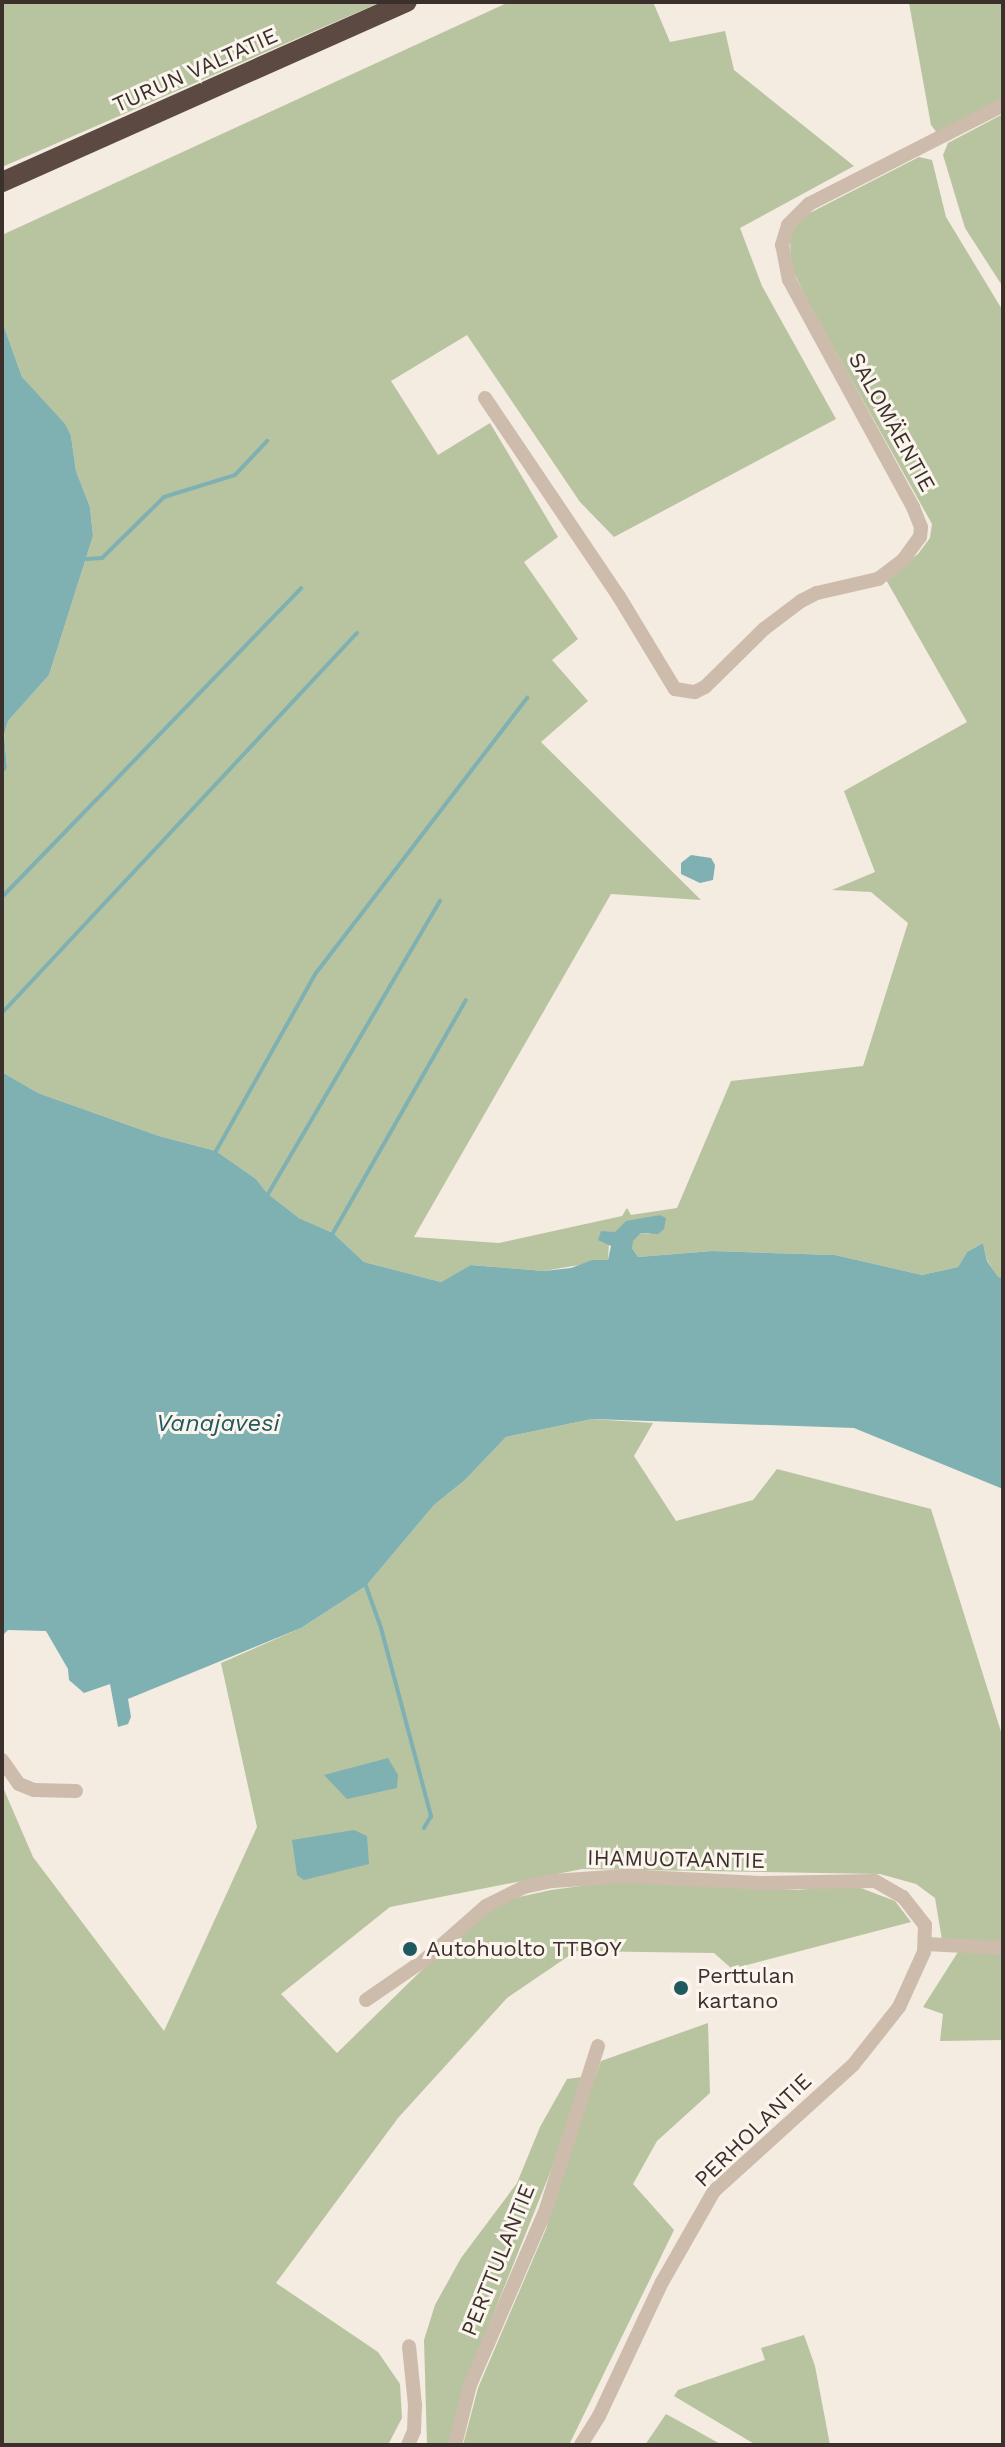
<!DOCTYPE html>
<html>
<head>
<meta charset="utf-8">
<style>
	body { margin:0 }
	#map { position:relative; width:1005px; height:2447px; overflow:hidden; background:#f4ebe1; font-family:"Work Sans",sans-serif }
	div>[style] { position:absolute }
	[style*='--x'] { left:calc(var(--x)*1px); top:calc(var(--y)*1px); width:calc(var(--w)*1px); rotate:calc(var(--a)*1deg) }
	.green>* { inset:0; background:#b8c4a0 }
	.water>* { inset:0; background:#7fb0b2 }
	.stream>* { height:4px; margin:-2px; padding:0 2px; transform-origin:2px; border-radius:2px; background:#7fb0b2 }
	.minor>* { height:14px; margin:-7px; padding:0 7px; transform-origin:7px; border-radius:7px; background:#cdbbac }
	.highway>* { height:20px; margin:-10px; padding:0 10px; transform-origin:10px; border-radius:10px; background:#5c4a42 }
	.dots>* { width:22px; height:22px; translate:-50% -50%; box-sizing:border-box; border:4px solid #fbf5ee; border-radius:50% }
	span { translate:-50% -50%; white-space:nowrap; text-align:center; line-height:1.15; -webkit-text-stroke:6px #fbf5ee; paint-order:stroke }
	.street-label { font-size:22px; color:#3b302b }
	.poi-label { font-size:22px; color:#3b302b }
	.left { translate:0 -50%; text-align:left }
	.water-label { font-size:24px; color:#1f5a5e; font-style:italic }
	.frame { position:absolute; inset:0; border:4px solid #3b302b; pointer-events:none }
</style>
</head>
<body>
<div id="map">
	<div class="green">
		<div style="clip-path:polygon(2px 2px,381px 2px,2px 167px)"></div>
		<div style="clip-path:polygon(509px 2px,653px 2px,670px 42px,725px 31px,734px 70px,854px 166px,740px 228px,762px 286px,836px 419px,614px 537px,580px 502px,467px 335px,391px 381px,438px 455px,490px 423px,558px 537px,524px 562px,578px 639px,552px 660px,588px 701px,541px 742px,701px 900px,611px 894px,414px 1237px,499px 1243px,622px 1216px,627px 1208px,631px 1215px,677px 1208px,731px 1081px,863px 1066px,908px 923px,871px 892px,832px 890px,875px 872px,844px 791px,967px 722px,885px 578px,918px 554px,930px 538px,932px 524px,811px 307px,791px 267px,790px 239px,798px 219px,919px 157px,932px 160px,946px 217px,1003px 311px,1003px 1279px,998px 1278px,987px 1260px,983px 1243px,967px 1252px,958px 1267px,922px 1275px,835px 1255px,712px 1251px,638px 1257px,632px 1248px,632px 1241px,641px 1233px,650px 1234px,660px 1215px,648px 1218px,609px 1243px,608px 1260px,544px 1271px,472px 1265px,441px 1282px,364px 1262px,333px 1233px,299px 1218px,268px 1194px,256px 1179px,216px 1151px,159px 1136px,38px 1093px,2px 1072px,2px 775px,7px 768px,4px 733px,8px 721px,49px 675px,93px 536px,90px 507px,76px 471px,71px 436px,22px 377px,2px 321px,2px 235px)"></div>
		<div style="clip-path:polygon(1003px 2px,1003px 98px,937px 133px,931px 125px,909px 3px)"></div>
		<div style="clip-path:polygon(1003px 114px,1003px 287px,965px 228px,943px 155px,948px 143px)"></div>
		<div style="clip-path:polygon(592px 1419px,653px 1423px,634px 1456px,676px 1521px,753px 1500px,777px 1469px,931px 1509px,1003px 1738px,1003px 2040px,940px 2041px,943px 2014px,923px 2007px,958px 1952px,944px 1952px,935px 1898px,916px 1884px,880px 1874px,582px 1869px,390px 1907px,281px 1994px,337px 2053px,467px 1926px,510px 1899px,551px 1890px,618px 1881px,798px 1890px,853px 1885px,895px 1901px,911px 1922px,732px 1969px,714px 1953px,576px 1951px,507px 1998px,398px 2118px,276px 2283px,378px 2352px,400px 2384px,402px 2418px,388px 2445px,2px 2445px,2px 1785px,33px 1857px,164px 2031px,257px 1827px,221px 1663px,301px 1628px,366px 1586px,434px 1505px,465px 1480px,506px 1437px)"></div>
		<div style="clip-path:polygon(708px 2023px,710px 2093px,657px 2141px,633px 2184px,674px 2230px,569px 2445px,463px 2445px,478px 2388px,546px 2229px,563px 2165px,601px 2061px)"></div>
		<div style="clip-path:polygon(582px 2077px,552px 2168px,466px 2382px,448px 2445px,427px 2445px,424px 2340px,435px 2305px,461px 2258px,517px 2183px,540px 2127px,567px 2079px)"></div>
		<div style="clip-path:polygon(804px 2335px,815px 2366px,830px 2445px,756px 2445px,674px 2396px,678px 2390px,765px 2360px,761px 2348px)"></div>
		<div style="clip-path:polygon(666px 2414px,697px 2431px,722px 2445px,645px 2445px)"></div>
	</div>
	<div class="water">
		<div style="clip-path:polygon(2px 321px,22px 377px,65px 424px,71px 436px,76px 471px,90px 507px,93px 536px,49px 675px,8px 721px,4px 734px,7px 768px,2px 775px)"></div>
		<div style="clip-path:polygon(691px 855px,711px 858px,715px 865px,713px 880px,700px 883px,681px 874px,681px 863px)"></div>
		<div style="clip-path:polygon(2px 1072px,38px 1093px,159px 1136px,216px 1151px,256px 1179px,268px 1194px,299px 1218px,333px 1233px,364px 1262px,441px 1282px,471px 1265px,544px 1271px,571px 1268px,592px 1260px,608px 1260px,611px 1246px,598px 1240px,601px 1231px,615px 1232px,626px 1221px,660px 1215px,666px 1218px,664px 1229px,658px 1234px,641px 1233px,633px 1241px,632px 1248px,638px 1257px,712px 1251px,835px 1255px,922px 1275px,958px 1267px,967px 1252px,983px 1243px,987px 1261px,998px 1277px,1003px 1279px,1003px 1489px,854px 1428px,592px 1419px,506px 1437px,465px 1480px,434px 1505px,366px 1586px,301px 1628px,128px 1699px,131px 1717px,128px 1724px,118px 1727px,110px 1684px,84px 1693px,69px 1680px,68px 1669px,46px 1631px,8px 1630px,2px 1636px)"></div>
		<div style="clip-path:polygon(388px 1758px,398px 1775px,397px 1788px,347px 1799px,324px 1775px)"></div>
		<div style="clip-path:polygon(354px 1830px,367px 1836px,369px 1864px,304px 1880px,297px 1875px,292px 1840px)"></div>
	</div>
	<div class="stream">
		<div style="--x:87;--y:559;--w:15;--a:-4"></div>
		<div style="--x:102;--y:558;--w:87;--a:-44.5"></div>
		<div style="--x:164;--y:497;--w:74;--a:-17.2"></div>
		<div style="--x:235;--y:475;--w:47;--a:-46.7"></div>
		<div style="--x:2;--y:897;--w:430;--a:-45.9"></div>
		<div style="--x:2;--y:1013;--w:520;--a:-46.95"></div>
		<div style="--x:216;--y:1151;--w:204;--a:-60.7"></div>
		<div style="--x:316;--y:973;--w:347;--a:-52.5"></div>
		<div style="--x:268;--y:1194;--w:340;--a:-59.6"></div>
		<div style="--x:333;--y:1233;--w:268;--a:-60.3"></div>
		<div style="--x:366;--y:1586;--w:45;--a:70.3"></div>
		<div style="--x:381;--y:1628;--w:195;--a:75.1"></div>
		<div style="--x:431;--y:1816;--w:14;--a:120"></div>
	</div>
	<div class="minor">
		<div style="--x:485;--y:398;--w:238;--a:56"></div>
		<div style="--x:618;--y:595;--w:110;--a:58.8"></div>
		<div style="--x:675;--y:689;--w:20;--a:9"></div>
		<div style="--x:695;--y:692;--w:11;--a:-27"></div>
		<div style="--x:705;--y:687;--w:83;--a:-44.5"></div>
		<div style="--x:764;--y:629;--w:46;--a:-37.1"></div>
		<div style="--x:801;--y:601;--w:18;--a:-27"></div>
		<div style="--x:817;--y:593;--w:63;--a:-12.9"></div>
		<div style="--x:878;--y:579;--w:31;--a:-37"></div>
		<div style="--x:903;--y:560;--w:29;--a:-54"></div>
		<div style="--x:920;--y:537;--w:10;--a:-84"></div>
		<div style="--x:921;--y:527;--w:22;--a:-112"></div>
		<div style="--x:913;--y:507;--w:259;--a:-118.6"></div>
		<div style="--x:789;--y:280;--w:36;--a:-101"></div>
		<div style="--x:782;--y:245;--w:21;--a:-73"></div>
		<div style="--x:788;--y:225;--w:30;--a:-45"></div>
		<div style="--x:809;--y:204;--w:218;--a:-27"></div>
		<div style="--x:2;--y:1760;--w:29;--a:55"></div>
		<div style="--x:19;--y:1784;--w:16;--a:22"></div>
		<div style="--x:34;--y:1790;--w:42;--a:1.4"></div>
		<div style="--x:926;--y:1944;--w:77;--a:3"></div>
		<div style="--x:366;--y:2000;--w:74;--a:-34.5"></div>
		<div style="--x:427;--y:1958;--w:79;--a:-41.4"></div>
		<div style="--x:486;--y:1906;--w:42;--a:-26.6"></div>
		<div style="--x:524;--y:1887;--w:30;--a:-12"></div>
		<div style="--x:553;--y:1881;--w:72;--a:-4"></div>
		<div style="--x:625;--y:1876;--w:135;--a:3"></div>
		<div style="--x:760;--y:1883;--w:115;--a:-1"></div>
		<div style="--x:875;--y:1881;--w:32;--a:30"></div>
		<div style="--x:903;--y:1897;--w:36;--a:52"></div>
		<div style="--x:925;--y:1925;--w:27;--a:92"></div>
		<div style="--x:924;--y:1952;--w:60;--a:114.4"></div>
		<div style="--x:899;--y:2007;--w:74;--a:128.4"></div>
		<div style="--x:853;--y:2065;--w:188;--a:137.8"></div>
		<div style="--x:714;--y:2191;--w:105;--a:119.7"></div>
		<div style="--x:662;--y:2282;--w:148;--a:115.2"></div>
		<div style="--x:599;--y:2416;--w:34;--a:122"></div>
		<div style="--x:408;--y:2445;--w:15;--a:-67"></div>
		<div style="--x:414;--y:2431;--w:26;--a:-88"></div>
		<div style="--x:415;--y:2405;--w:59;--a:-95.8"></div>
		<div style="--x:455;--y:2445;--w:62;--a:-76"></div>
		<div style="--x:470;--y:2385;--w:192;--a:-66.6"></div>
		<div style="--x:546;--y:2209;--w:171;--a:-72.3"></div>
	</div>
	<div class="highway">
		<div style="--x:2;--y:182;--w:443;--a:-24"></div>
	</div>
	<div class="dots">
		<div style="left:410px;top:1949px;background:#1f5a5e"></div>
		<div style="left:681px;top:1988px;background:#1f5a5e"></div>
	</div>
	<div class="street-label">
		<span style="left:195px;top:70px;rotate:-24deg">TURUN VALTATIE</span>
		<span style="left:892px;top:422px;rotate:61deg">SALOMÄENTIE</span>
		<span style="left:676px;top:1859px;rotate:1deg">IHAMUOTAANTIE</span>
		<span style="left:753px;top:2130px;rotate:-44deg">PERHOLANTIE</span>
		<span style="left:498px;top:2260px;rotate:-68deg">PERTTULANTIE</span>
	</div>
	<div class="poi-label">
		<span class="left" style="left:426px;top:1949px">Autohuolto TTBOY</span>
		<span class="left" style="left:697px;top:1988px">Perttulan<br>kartano</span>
	</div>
	<div class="water-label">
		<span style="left:218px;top:1424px">Vanajavesi</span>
	</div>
	<div class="frame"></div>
</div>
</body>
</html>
